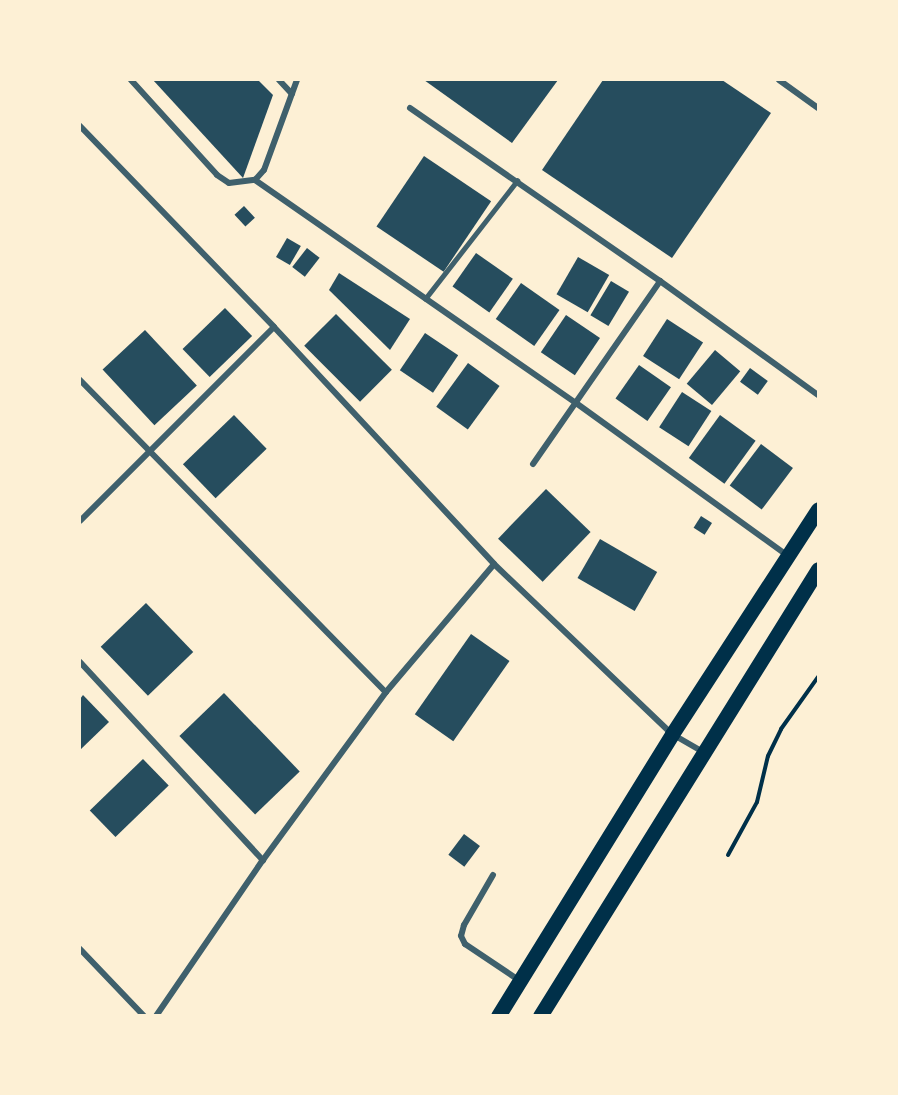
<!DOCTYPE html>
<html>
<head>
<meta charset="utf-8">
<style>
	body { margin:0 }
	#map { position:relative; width:898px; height:1095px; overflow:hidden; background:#fdf0d5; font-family:Poppins,sans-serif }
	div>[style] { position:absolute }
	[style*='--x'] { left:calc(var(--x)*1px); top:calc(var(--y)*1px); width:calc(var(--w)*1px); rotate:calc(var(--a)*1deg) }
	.building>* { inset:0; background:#264d5e; transform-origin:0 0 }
	.path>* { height:4px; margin:-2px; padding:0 2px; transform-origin:2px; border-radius:2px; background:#003049 }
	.service>* { height:4.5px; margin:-2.25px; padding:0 2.25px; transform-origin:2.25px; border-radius:2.25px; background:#3f606c }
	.minor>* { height:6px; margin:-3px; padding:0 3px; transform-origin:3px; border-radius:3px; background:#3f606c }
	.primary>* { height:15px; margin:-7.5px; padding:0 7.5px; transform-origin:7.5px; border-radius:7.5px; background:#003049 }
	span { translate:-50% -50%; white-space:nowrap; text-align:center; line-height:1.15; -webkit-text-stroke:5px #fdf0d5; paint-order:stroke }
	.frame { position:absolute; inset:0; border:81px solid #fdf0d5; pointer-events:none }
</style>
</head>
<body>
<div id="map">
	<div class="building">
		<div style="clip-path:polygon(153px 80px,258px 80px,273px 95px,243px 178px)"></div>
		<div style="clip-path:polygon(424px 80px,558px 80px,512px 143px)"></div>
		<div style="clip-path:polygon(603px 80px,722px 80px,771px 113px,672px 258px,542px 170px)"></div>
		<div style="left:424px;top:156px;width:81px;height:85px;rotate:34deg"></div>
		<div style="left:244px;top:206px;width:16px;height:13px;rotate:47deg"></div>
		<div style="left:287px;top:238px;width:16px;height:22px;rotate:30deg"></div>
		<div style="left:307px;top:248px;width:16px;height:24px;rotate:38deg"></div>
		<div style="left:476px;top:253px;width:45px;height:41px;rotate:35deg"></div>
		<div style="left:578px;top:257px;width:36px;height:43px;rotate:30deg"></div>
		<div style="clip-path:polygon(339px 273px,410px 319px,390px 350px,329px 290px)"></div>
		<div style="left:611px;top:281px;width:21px;height:40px;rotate:31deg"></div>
		<div style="left:521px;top:283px;width:47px;height:44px;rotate:35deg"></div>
		<div style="left:225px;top:308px;width:39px;height:59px;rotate:46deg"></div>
		<div style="left:336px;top:314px;width:79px;height:45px;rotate:45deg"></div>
		<div style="left:566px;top:315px;width:41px;height:45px;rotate:34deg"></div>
		<div style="left:667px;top:319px;width:43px;height:44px;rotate:33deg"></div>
		<div style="left:145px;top:330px;width:76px;height:58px;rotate:47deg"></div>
		<div style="left:425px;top:333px;width:40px;height:45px;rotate:34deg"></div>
		<div style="left:715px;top:350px;width:33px;height:44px;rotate:40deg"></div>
		<div style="left:468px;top:363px;width:39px;height:54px;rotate:36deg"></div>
		<div style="left:639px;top:365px;width:39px;height:41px;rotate:35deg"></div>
		<div style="left:750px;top:368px;width:22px;height:17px;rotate:36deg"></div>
		<div style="left:682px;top:392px;width:35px;height:42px;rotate:33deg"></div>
		<div style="left:234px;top:415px;width:47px;height:71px;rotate:46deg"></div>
		<div style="left:720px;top:415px;width:44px;height:53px;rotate:36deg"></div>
		<div style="left:761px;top:444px;width:40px;height:52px;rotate:37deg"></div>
		<div style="left:546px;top:489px;width:62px;height:69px;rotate:44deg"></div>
		<div style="left:701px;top:516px;width:13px;height:14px;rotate:32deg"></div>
		<div style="left:600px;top:539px;width:66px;height:45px;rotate:30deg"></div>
		<div style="left:146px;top:603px;width:68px;height:63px;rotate:46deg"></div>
		<div style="left:471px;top:634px;width:47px;height:98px;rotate:35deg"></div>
		<div style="left:224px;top:693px;width:109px;height:62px;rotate:46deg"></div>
		<div style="clip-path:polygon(83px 695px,109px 722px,80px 750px,80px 699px)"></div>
		<div style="left:143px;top:759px;width:37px;height:74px;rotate:46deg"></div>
		<div style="left:464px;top:834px;width:20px;height:26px;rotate:37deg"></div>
	</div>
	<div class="path">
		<div style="--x:728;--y:855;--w:60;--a:-61.3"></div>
		<div style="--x:757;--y:802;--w:47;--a:-76.6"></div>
		<div style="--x:768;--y:756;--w:30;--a:-64"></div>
		<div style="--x:781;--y:729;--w:64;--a:-54.6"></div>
	</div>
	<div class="service">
		<div style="--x:425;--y:299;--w:150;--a:-52.1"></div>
	</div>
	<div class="minor">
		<div style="--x:131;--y:80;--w:128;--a:47.8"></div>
		<div style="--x:217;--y:175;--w:14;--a:34"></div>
		<div style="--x:229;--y:183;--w:26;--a:-7"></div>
		<div style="--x:255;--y:180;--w:13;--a:-48"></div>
		<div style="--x:264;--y:170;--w:96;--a:-69.9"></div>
		<div style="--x:279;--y:80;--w:19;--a:47"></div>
		<div style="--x:779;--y:80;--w:48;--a:35.7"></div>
		<div style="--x:410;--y:108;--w:304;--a:34.7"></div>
		<div style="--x:660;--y:281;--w:195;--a:35.8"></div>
		<div style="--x:80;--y:126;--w:279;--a:46"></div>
		<div style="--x:274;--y:327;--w:323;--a:47.1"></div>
		<div style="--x:255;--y:180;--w:391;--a:34.8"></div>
		<div style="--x:576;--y:403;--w:260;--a:35.8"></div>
		<div style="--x:80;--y:380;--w:437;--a:45.6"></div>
		<div style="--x:533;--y:464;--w:223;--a:-55.2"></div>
		<div style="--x:80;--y:521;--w:274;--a:-45"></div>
		<div style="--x:80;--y:662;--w:270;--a:47.3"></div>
		<div style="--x:493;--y:875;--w:58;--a:120.1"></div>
		<div style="--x:464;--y:925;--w:11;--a:105"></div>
		<div style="--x:461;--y:936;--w:9;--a:63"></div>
		<div style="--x:465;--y:944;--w:66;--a:33.9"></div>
		<div style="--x:80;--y:949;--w:93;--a:46.3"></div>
		<div style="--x:156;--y:1016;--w:189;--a:-55.6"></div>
		<div style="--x:263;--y:860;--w:208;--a:-53.8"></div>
		<div style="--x:386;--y:692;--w:167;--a:-49.8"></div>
		<div style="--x:494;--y:564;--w:246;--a:43.7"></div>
		<div style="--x:672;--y:734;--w:36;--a:30"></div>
	</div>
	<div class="primary">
		<div style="--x:498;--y:1016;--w:331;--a:-58.3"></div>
		<div style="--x:672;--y:734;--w:268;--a:-57"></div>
		<div style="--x:540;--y:1016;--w:526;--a:-58.12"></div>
	</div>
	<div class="frame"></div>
</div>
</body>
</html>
